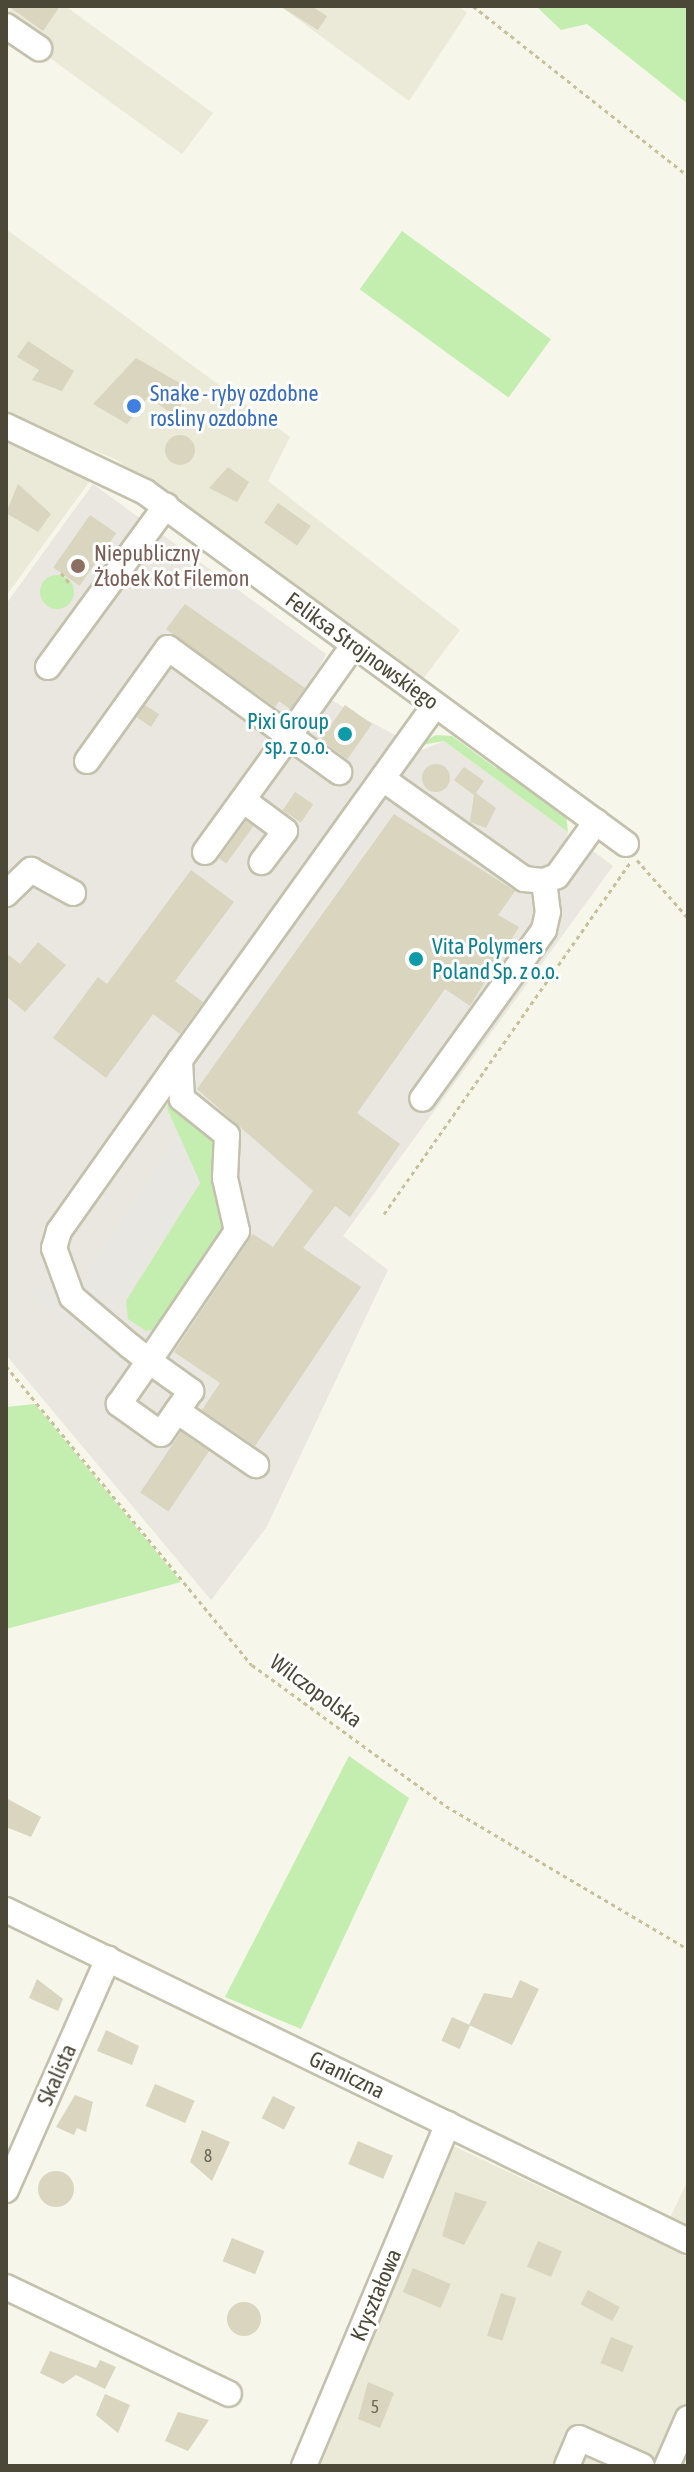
<!DOCTYPE html>
<html>
<head>
<meta charset="utf-8">
<style>
	body { margin:0 }
	#map { position:relative; width:694px; height:2472px; overflow:hidden; background:#f6f6ea; font-family:"Asap Condensed",sans-serif }
	div>[style] { position:absolute }
	[style*='--x'] { left:calc(var(--x)*1px); top:calc(var(--y)*1px); width:calc(var(--w)*1px); rotate:calc(var(--a)*1deg) }
	.residential>* { inset:0; background:#ebe9d8 }
	.industrial>* { inset:0; background:#e9e7df }
	.green>* { inset:0; background:#c3eeb0; transform-origin:0 0 }
	.round { border-radius:50% }
	.parking>* { inset:0; background:#e8e7e2; transform-origin:0 0 }
	.building>* { inset:0; background:#d9d5be; transform-origin:0 0 }
	.path>* { height:3px; margin-top:-1.5px; transform-origin:0; background:repeating-linear-gradient(90deg,#c6c19b 0 4px,transparent 0 8px) }
	.roads { filter:drop-shadow(2px 0 #c3c1ac) drop-shadow(-2px 0 #c3c1ac) drop-shadow(0 2px #c3c1ac) drop-shadow(0 -2px #c3c1ac) }
	.minor>* { height:24px; margin:-12px; padding:0 12px; transform-origin:12px; border-radius:12px; background:#fff }
	.dots>* { width:22px; height:22px; translate:-50% -50%; box-sizing:border-box; border:4px solid #fff; border-radius:50% }
	span { translate:-50% -50%; white-space:nowrap; text-align:center; line-height:1.15; -webkit-text-stroke:6px #fff; paint-order:stroke }
	.number-label { font-size:18px; color:#6f6b59 }
	.number-label span { -webkit-text-stroke-width:0 }
	.shop-label { font-size:22px; color:#366cbe }
	.left { translate:0 -50%; text-align:left }
	.education-label { font-size:22px; color:#785e54 }
	.street-label { font-size:22px; color:#4c4837 }
	.culture-label { font-size:22px; color:#0d838f }
	.right { translate:-100% -50%; text-align:right }
	.frame { position:absolute; inset:0; border:8px solid #4c4837; pointer-events:none }
</style>
</head>
<body>
<div id="map">
	<div class="residential">
		<div style="clip-path:polygon(6px 6px,65px 6px,213px 113px,182px 154px,6px 26px)"></div>
		<div style="clip-path:polygon(280px 6px,459px 6px,467px 13px,409px 101px)"></div>
		<div style="clip-path:polygon(6px 229px,290px 437px,268px 481px,460px 630px,423px 679px,115px 459px,6px 414px)"></div>
		<div style="clip-path:polygon(6px 439px,95px 474px,6px 596px)"></div>
		<div style="clip-path:polygon(447px 2143px,688px 2257px,688px 2466px,301px 2466px)"></div>
		<div style="clip-path:polygon(688px 2180px,688px 2226px,670px 2218px)"></div>
	</div>
	<div class="industrial">
		<div style="clip-path:polygon(93px 484px,326px 654px,309px 688px,422px 750px,444px 741px,568px 832px,565px 848px,581px 859px,593px 851px,613px 866px,343px 1236px,388px 1270px,266px 1528px,211px 1600px,6px 1355px,6px 604px)"></div>
	</div>
	<div class="green">
		<div style="clip-path:polygon(536px 6px,688px 6px,688px 104px,587px 24px,561px 30px)"></div>
		<div style="left:402px;top:231px;width:184px;height:72px;rotate:36deg"></div>
		<div class="round" style="left:40px;top:575px;width:34px;height:34px"></div>
		<div style="clip-path:polygon(436px 735px,452px 736px,496px 768px,510px 768px,566px 814px,568px 832px,444px 741px,416px 746px)"></div>
		<div style="clip-path:polygon(172px 1088px,216px 1134px,223px 1235px,160px 1328px,146px 1331px,128px 1319px,126px 1301px,200px 1183px,167px 1108px)"></div>
		<div style="clip-path:polygon(35px 1404px,181px 1582px,6px 1629px,6px 1407px)"></div>
		<div style="clip-path:polygon(349px 1756px,409px 1798px,301px 2029px,225px 1997px)"></div>
	</div>
	<div class="parking">
		<div style="left:372px;top:808px;width:16px;height:76px;rotate:35deg"></div>
		<div style="clip-path:polygon(179px 1135px,200px 1183px,108px 1320px,79px 1281px)"></div>
		<div style="left:38px;top:1282px;width:117px;height:14px;rotate:39deg"></div>
	</div>
	<div class="building">
		<div style="clip-path:polygon(8px 6px,60px 6px,43px 31px)"></div>
		<div style="clip-path:polygon(280px 6px,311px 6px,327px 16px,318px 30px)"></div>
		<div style="clip-path:polygon(28px 341px,74px 371px,62px 391px,32px 380px,39px 370px,17px 357px)"></div>
		<div style="clip-path:polygon(136px 358px,192px 390px,174px 415px,148px 397px,127px 424px,93px 404px)"></div>
		<div class="round" style="left:165px;top:435px;width:30px;height:30px"></div>
		<div style="clip-path:polygon(228px 467px,249px 482px,237px 502px,209px 488px)"></div>
		<div style="clip-path:polygon(18px 484px,51px 514px,38px 532px,6px 513px)"></div>
		<div style="left:278px;top:503px;width:40px;height:24px;rotate:35deg"></div>
		<div style="left:90px;top:515px;width:32px;height:64px;rotate:35deg"></div>
		<div style="clip-path:polygon(185px 604px,305px 688px,290px 709px,279px 701px,275px 707px,166px 629px)"></div>
		<div style="left:145px;top:705px;width:17px;height:15px;rotate:33deg"></div>
		<div style="left:345px;top:705px;width:33px;height:43px;rotate:35deg"></div>
		<div class="round" style="left:422px;top:764px;width:28px;height:28px"></div>
		<div style="clip-path:polygon(464px 767px,484px 781px,476px 793px,496px 808px,486px 828px,470px 822px,474px 795px,454px 780px)"></div>
		<div style="left:295px;top:792px;width:22px;height:22px;rotate:34deg"></div>
		<div style="clip-path:polygon(394px 814px,515px 891px,498px 915px,519px 927px,470px 1006px,445px 989px,357px 1113px,400px 1144px,350px 1217px,335px 1206px,303px 1248px,361px 1287px,255px 1446px,202px 1410px,220px 1383px,174px 1352px,253px 1234px,273px 1247px,313px 1191px,197px 1089px)"></div>
		<div style="left:246px;top:821px;width:9px;height:46px;rotate:36deg"></div>
		<div style="clip-path:polygon(191px 870px,234px 902px,175px 981px,203px 1002px,180px 1034px,153px 1014px,106px 1078px,53px 1038px,98px 977px,107px 984px)"></div>
		<div style="clip-path:polygon(38px 942px,66px 965px,25px 1012px,6px 996px,6px 953px,20px 964px)"></div>
		<div style="left:181px;top:1432px;width:34px;height:73px;rotate:34deg"></div>
		<div style="clip-path:polygon(6px 1798px,41px 1817px,31px 1837px,6px 1827px)"></div>
		<div style="clip-path:polygon(37px 1979px,63px 1999px,58px 2011px,29px 1998px)"></div>
		<div style="clip-path:polygon(520px 1980px,539px 1989px,512px 2045px,469px 2025px,484px 1993px,512px 1998px)"></div>
		<div style="left:452px;top:2017px;width:20px;height:26px;rotate:24deg"></div>
		<div style="clip-path:polygon(106px 2030px,139px 2046px,132px 2065px,97px 2051px)"></div>
		<div style="left:155px;top:2084px;width:43px;height:24px;rotate:23deg"></div>
		<div style="clip-path:polygon(75px 2095px,93px 2102px,86px 2132px,77px 2128px,74px 2135px,56px 2127px)"></div>
		<div style="left:273px;top:2096px;width:25px;height:25px;rotate:27deg"></div>
		<div style="clip-path:polygon(202px 2130px,230px 2142px,212px 2181px,190px 2162px)"></div>
		<div style="left:358px;top:2141px;width:38px;height:25px;rotate:23deg"></div>
		<div class="round" style="left:38px;top:2171px;width:36px;height:36px"></div>
		<div style="clip-path:polygon(455px 2192px,487px 2202px,464px 2245px,442px 2236px)"></div>
		<div style="left:232px;top:2238px;width:35px;height:25px;rotate:22deg"></div>
		<div style="left:538px;top:2241px;width:26px;height:28px;rotate:23deg"></div>
		<div style="left:413px;top:2268px;width:41px;height:26px;rotate:23deg"></div>
		<div style="left:588px;top:2290px;width:36px;height:16px;rotate:28deg"></div>
		<div style="left:501px;top:2293px;width:16px;height:45px;rotate:18deg"></div>
		<div class="round" style="left:227px;top:2302px;width:34px;height:34px"></div>
		<div style="left:611px;top:2337px;width:24px;height:28px;rotate:22deg"></div>
		<div style="clip-path:polygon(50px 2351px,96px 2368px,100px 2360px,116px 2367px,105px 2389px,76px 2375px,63px 2384px,40px 2373px)"></div>
		<div style="clip-path:polygon(368px 2382px,394px 2393px,380px 2428px,358px 2419px)"></div>
		<div style="clip-path:polygon(105px 2394px,130px 2405px,118px 2433px,96px 2415px)"></div>
		<div style="clip-path:polygon(178px 2412px,209px 2420px,188px 2451px,165px 2441px)"></div>
	</div>
	<div class="path">
		<div style="--x:473;--y:6;--w:274;--a:38.3"></div>
		<div style="--x:61;--y:573;--w:16;--a:50"></div>
		<div style="--x:637;--y:860;--w:77;--a:48.7"></div>
		<div style="--x:384;--y:1214;--w:429;--a:-55"></div>
		<div style="--x:6;--y:1366;--w:387;--a:50.6"></div>
		<div style="--x:252;--y:1665;--w:240;--a:36"></div>
		<div style="--x:446;--y:1806;--w:281;--a:30.6"></div>
	</div>
	<div class="roads">
		<div class="minor">
			<div style="--x:6;--y:26;--w:40;--a:34"></div>
			<div style="--x:6;--y:426;--w:154;--a:25.4"></div>
			<div style="--x:145;--y:492;--w:596;--a:36.2"></div>
			<div style="--x:48;--y:667;--w:200;--a:-53.8"></div>
			<div style="--x:87;--y:761;--w:139;--a:-54.4"></div>
			<div style="--x:168;--y:648;--w:150;--a:36"></div>
			<div style="--x:289;--y:736;--w:110;--a:-54.6"></div>
			<div style="--x:383;--y:779;--w:173;--a:35.3"></div>
			<div style="--x:524;--y:879;--w:20;--a:6"></div>
			<div style="--x:544;--y:881;--w:31;--a:83"></div>
			<div style="--x:548;--y:912;--w:18;--a:103"></div>
			<div style="--x:544;--y:930;--w:208;--a:125.8"></div>
			<div style="--x:243;--y:800;--w:52;--a:36.4"></div>
			<div style="--x:285;--y:831;--w:39;--a:127"></div>
			<div style="--x:205;--y:852;--w:143;--a:-54.1"></div>
			<div style="--x:289;--y:736;--w:62;--a:35.8"></div>
			<div style="--x:544;--y:881;--w:14;--a:-21"></div>
			<div style="--x:557;--y:876;--w:67;--a:-54.2"></div>
			<div style="--x:6;--y:894;--w:35;--a:-44"></div>
			<div style="--x:31;--y:870;--w:48;--a:28.7"></div>
			<div style="--x:180;--y:1060;--w:209;--a:125.3"></div>
			<div style="--x:59;--y:1231;--w:18;--a:106"></div>
			<div style="--x:54;--y:1248;--w:52;--a:69.8"></div>
			<div style="--x:72;--y:1297;--w:76;--a:40.2"></div>
			<div style="--x:130;--y:1346;--w:24;--a:38"></div>
			<div style="--x:149;--y:1361;--w:52;--a:35.5"></div>
			<div style="--x:191;--y:1391;--w:52;--a:124.9"></div>
			<div style="--x:161;--y:1434;--w:52;--a:-144.5"></div>
			<div style="--x:119;--y:1404;--w:52;--a:-55.1"></div>
			<div style="--x:149;--y:1361;--w:157;--a:-55.9"></div>
			<div style="--x:237;--y:1231;--w:54;--a:-102.8"></div>
			<div style="--x:225;--y:1178;--w:43;--a:-87.3"></div>
			<div style="--x:227;--y:1135;--w:58;--a:-141.3"></div>
			<div style="--x:182;--y:1099;--w:39;--a:-93"></div>
			<div style="--x:180;--y:1060;--w:437;--a:-54.3"></div>
			<div style="--x:177;--y:1411;--w:96;--a:34.4"></div>
			<div style="--x:6;--y:1910;--w:758;--a:25.89"></div>
			<div style="--x:6;--y:2190;--w:253;--a:-66.2"></div>
			<div style="--x:6;--y:2287;--w:247;--a:25.6"></div>
			<div style="--x:304;--y:2466;--w:371;--a:-67.2"></div>
			<div style="--x:567;--y:2466;--w:30;--a:-67"></div>
			<div style="--x:579;--y:2438;--w:69;--a:24"></div>
			<div style="--x:667;--y:2466;--w:52;--a:-66.4"></div>
		</div>
	</div>
	<div class="dots">
		<div style="left:134px;top:406px;background:#3f7fe0"></div>
		<div style="left:78px;top:566px;background:#8d6e63"></div>
		<div style="left:345px;top:734px;background:#0f9aa8"></div>
		<div style="left:416px;top:959px;background:#0f9aa8"></div>
	</div>
	<div class="number-label">
		<span style="left:208px;top:2156px">8</span>
		<span style="left:375px;top:2407px">5</span>
	</div>
	<div class="shop-label">
		<span class="left" style="left:150px;top:406px">Snake - ryby ozdobne<br>rosliny ozdobne</span>
	</div>
	<div class="education-label">
		<span class="left" style="left:94px;top:566px">Niepubliczny<br>Żłobek Kot Filemon</span>
	</div>
	<div class="street-label">
		<span style="left:362px;top:651px;rotate:36deg">Feliksa Strojnowskiego</span>
		<span style="left:316px;top:1691px;rotate:36deg">Wilczopolska</span>
		<span style="left:57px;top:2075px;rotate:-66deg">Skalista</span>
		<span style="left:347px;top:2075px;rotate:26deg">Graniczna</span>
		<span style="left:376px;top:2295px;rotate:-67deg">Kryształowa</span>
	</div>
	<div class="culture-label">
		<span class="right" style="left:329px;top:734px">Pixi Group<br>sp. z o.o.</span>
		<span class="left" style="left:432px;top:959px">Vita Polymers<br>Poland Sp. z o.o.</span>
	</div>
	<div class="frame"></div>
</div>
</body>
</html>
